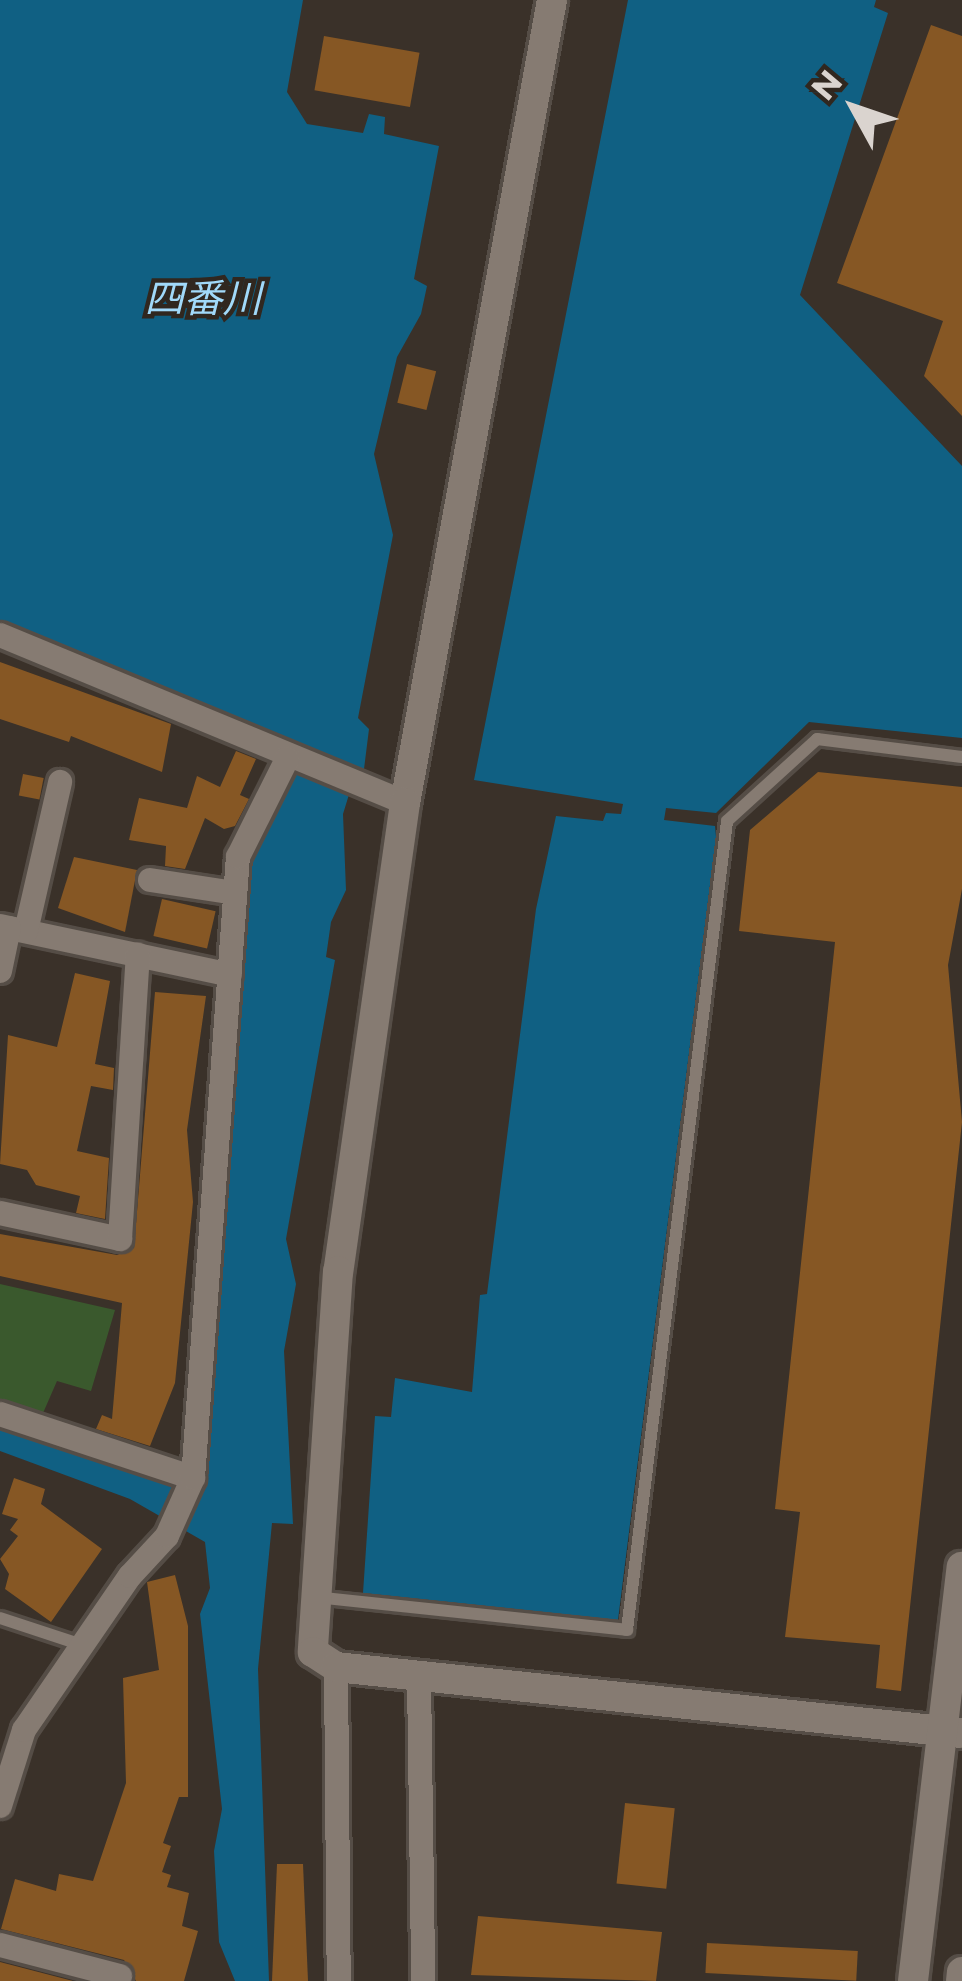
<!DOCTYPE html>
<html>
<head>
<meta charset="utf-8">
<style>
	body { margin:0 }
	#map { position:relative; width:962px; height:1981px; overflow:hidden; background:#3a3129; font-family:Montserrat,"Noto Sans JP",sans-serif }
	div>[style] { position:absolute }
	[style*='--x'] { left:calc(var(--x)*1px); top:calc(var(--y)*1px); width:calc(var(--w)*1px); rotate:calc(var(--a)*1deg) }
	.green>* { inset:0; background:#3a592d }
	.water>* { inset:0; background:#106083 }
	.building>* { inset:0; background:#865724; transform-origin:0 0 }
	.roads { filter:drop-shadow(3px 0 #554d46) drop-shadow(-3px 0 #554d46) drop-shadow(0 3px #554d46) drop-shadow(0 -3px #554d46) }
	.lane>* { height:12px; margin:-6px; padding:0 6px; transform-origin:6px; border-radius:6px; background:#867b72 }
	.street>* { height:24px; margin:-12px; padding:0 12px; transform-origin:12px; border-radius:12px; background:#867b72 }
	.secondary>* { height:30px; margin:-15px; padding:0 15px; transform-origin:15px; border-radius:15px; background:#867b72 }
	span { translate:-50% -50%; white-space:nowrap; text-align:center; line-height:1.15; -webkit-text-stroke:9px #30271f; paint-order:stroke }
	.water-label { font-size:39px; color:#a1d9f9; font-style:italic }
	.north { position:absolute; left:794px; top:48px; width:120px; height:120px; -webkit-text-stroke:9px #30271f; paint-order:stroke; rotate:310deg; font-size:33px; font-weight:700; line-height:48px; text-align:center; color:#dad4cf }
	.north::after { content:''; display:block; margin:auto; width:42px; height:54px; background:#dad4cf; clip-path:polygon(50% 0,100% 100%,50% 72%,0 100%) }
</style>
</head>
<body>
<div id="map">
	<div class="green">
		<div style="clip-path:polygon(0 1284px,115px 1310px,91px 1391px,57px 1381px,40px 1420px,0 1405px)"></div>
	</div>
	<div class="water">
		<div style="clip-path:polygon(0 0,303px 0,287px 92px,307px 124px,363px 133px,369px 114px,385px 117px,384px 134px,439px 146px,414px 279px,427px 286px,421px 314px,397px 357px,374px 454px,393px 535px,358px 718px,369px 729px,364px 769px,355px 775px,343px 814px,346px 890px,331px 922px,326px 957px,335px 960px,286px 1239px,296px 1284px,284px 1351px,293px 1524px,272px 1523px,258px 1669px,269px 1981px,235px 1981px,219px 1942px,214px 1851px,222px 1809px,200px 1614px,210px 1588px,205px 1542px,130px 1499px,0 1451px,0 1423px,142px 1475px,200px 1488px,246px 852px,302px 753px,0 623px)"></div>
		<div style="clip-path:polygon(628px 0,876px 0,874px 7px,888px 13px,800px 295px,962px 466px,962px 738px,809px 722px,716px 813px,666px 808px,664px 820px,715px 826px,716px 837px,618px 1620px,363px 1593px,375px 1416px,391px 1417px,395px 1378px,472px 1392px,480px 1295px,487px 1294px,536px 909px,556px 816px,603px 821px,606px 813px,621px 814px,623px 804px,474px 780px)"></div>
	</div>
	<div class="building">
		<div style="clip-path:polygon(931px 25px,962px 36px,962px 416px,924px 376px,943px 321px,837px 283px)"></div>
		<div style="left:324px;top:36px;width:97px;height:55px;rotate:10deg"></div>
		<div style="left:407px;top:364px;width:30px;height:40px;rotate:14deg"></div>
		<div style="clip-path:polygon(0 662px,171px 724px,162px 772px,71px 736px,69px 742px,0 719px)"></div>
		<div style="clip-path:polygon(236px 751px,256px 759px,240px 795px,249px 799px,235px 826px,224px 829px,205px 818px,185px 869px,165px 866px,166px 846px,129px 840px,139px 798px,187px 808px,197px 776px,220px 787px)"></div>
		<div style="clip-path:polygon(818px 772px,962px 787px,962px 889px,948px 965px,962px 1122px,901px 1691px,876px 1688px,880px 1645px,785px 1637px,800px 1512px,775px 1509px,835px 942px,739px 931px,750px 830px)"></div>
		<div style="left:23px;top:774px;width:21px;height:22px;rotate:11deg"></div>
		<div style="clip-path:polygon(74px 857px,137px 870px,125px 932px,58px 908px)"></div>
		<div style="left:162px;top:899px;width:55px;height:38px;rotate:13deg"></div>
		<div style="clip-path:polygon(75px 973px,110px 981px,95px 1064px,114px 1068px,113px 1090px,91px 1086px,77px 1151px,109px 1158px,105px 1219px,76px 1213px,80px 1196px,36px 1185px,27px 1170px,0 1164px,8px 1035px,57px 1047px)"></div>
		<div style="clip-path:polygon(155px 992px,206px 996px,187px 1130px,193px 1202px,175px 1383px,150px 1446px,96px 1429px,102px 1415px,112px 1419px,122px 1303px,0 1276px,0 1234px,117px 1255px,134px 1248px)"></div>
		<div style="clip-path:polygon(14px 1478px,45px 1489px,41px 1504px,102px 1549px,51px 1622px,5px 1589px,9px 1574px,0 1559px,18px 1536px,10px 1530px,18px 1519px,2px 1514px)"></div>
		<div style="clip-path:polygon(175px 1575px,188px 1626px,188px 1797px,179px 1797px,163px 1843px,171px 1846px,162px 1872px,171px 1875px,167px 1887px,189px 1893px,182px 1926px,198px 1931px,184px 1981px,136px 1981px,124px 1960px,1px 1929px,15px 1879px,56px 1891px,59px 1874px,93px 1881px,126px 1783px,123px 1678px,159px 1670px,147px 1582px)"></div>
		<div style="left:625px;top:1803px;width:50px;height:81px;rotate:6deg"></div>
		<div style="clip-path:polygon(277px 1864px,303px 1864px,308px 1981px,272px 1981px)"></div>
		<div style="clip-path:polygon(478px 1916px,662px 1932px,656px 1981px,471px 1975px)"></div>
		<div style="left:707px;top:1943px;width:151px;height:30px;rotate:3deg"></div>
		<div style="clip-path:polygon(0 1962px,73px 1981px,0 1981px)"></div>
	</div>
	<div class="roads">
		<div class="lane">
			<div style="--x:315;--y:1597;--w:314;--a:6"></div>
			<div style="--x:627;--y:1630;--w:815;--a:-82.95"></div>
			<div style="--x:727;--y:821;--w:122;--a:-42.3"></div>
			<div style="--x:817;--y:739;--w:146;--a:7.1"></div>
			<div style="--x:0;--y:1618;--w:86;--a:18.2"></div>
		</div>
		<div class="street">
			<div style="--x:0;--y:635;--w:438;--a:22.5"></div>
			<div style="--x:150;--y:880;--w:86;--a:8.7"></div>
			<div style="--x:0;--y:926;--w:235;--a:12"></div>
			<div style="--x:26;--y:931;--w:153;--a:-77.1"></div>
			<div style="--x:0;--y:971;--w:44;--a:-78.2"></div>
			<div style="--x:0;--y:1213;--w:123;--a:12.2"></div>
			<div style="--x:120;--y:1239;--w:285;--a:-86.4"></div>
			<div style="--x:0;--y:1414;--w:203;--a:18.3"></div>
			<div style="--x:336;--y:1667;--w:314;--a:89.5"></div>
			<div style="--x:419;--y:1677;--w:304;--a:89.2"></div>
			<div style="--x:0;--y:1806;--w:80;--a:-72.5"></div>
			<div style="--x:24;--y:1730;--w:187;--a:-55.5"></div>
			<div style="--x:130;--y:1576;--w:54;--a:-47.2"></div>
			<div style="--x:167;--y:1536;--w:64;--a:-65.9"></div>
			<div style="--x:193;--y:1478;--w:623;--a:-85.86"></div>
			<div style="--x:238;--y:857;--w:110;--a:-63.4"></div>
			<div style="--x:0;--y:1945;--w:124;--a:14.5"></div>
		</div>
		<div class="secondary">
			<div style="--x:552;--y:0;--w:816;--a:100.37"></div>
			<div style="--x:405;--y:803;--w:473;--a:98.1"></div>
			<div style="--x:338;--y:1271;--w:382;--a:93.8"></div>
			<div style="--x:313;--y:1652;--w:27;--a:33"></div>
			<div style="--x:336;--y:1667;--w:629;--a:6.02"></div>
			<div style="--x:913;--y:1981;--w:417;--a:-83.3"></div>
			<div style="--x:961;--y:1981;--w:9;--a:-84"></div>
		</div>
	</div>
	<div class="water-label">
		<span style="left:203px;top:298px">四番川</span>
	</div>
	<div class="north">N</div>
</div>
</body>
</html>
